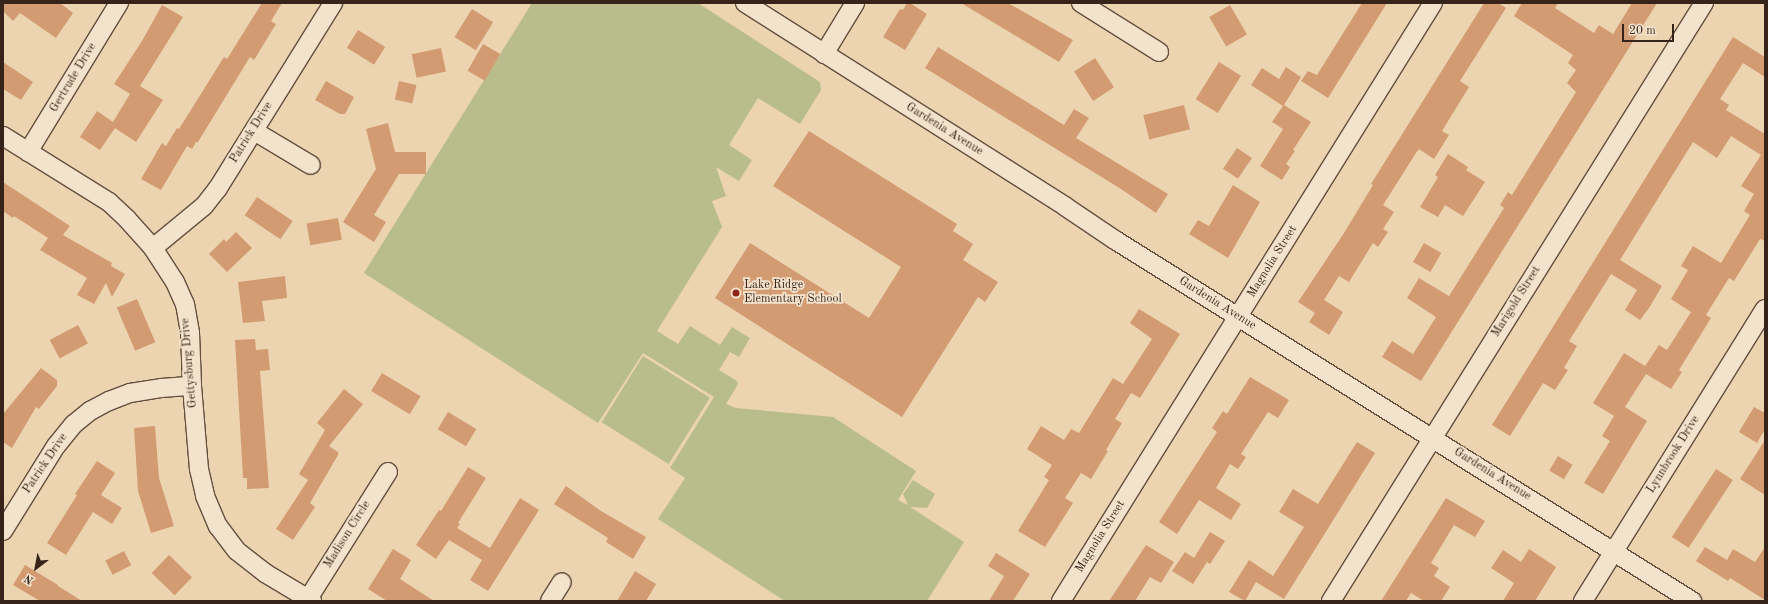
<!DOCTYPE html>
<html>
<head>
<meta charset="utf-8">
<style>
	body { margin:0 }
	#map { position:relative; width:1768px; height:604px; overflow:hidden; background:#edd4b1; font-family:"Old Standard TT",serif }
	div>[style] { position:absolute }
	[style*='--x'] { left:calc(var(--x)*1px); top:calc(var(--y)*1px); width:calc(var(--w)*1px); rotate:calc(var(--a)*1deg) }
	.green>* { inset:0; background:#b9bc8b; transform-origin:0 0 }
	.building>* { inset:0; background:#d39b72; transform-origin:0 0 }
	.roads { filter:drop-shadow(1px 0 #644f3f) drop-shadow(-1px 0 #644f3f) drop-shadow(0 1px #644f3f) drop-shadow(0 -1px #644f3f) }
	.minor>* { height:18px; margin:-9px; padding:0 9px; transform-origin:9px; border-radius:9px; background:#f3e3cc }
	.dots>* { width:11px; height:11px; translate:-50% -50%; box-sizing:border-box; border:2px solid #f3e3cc; border-radius:50% }
	span { translate:-50% -50%; white-space:nowrap; text-align:center; line-height:1.15; -webkit-text-stroke:3.5px #f3e3cc; paint-order:stroke }
	.street-label { font-size:12px; color:#362319 }
	.poi-label { font-size:12px; color:#362319 }
	.left { translate:0 -50%; text-align:left }
	.frame { position:absolute; inset:0; border:4px solid #362319; pointer-events:none }
	.north { position:absolute; left:16px; top:548px; width:40px; height:40px; -webkit-text-stroke:3px #f3e3cc; paint-order:stroke; rotate:212deg; font-size:11px; font-weight:700; line-height:16px; text-align:center; color:#362319 }
	.north::after { content:''; display:block; margin:auto; width:14px; height:18px; background:#362319; clip-path:polygon(50% 0,100% 100%,50% 72%,0 100%) }
	.scale { position:absolute; left:1622px; top:24px; width:52px; height:18px; box-sizing:border-box; border:2px solid #362319; border-top:0; padding-left:5px; font-size:12px; line-height:14px; white-space:nowrap; color:#362319; -webkit-text-stroke:3px #f3e3cc; paint-order:stroke }
</style>
</head>
<body>
<div id="map">
	<div class="green">
		<div style="clip-path:polygon(532px 3px,698px 3px,820px 82px,821px 90px,800px 124px,758px 98px,729px 145px,752px 160px,739px 181px,716px 167px,726px 196px,712px 201px,722px 227px,657px 331px,678px 344px,690px 326px,720px 345px,732px 327px,750px 338px,739px 357px,730px 352px,719px 370px,737px 381px,738px 384px,726px 404px,736px 408px,833px 417px,916px 471px,898px 500px,908px 505px,903px 494px,913px 480px,935px 494px,927px 508px,910px 507px,964px 542px,927px 601px,785px 601px,658px 519px,685px 478px,670px 468px,714px 397px,643px 353px,598px 423px,364px 273px)"></div>
		<div style="left:643px;top:356px;width:79px;height:78px;rotate:32deg"></div>
	</div>
	<div class="building">
		<div style="clip-path:polygon(3px 3px,60px 3px,73px 13px,56px 38px,20px 13px,13px 21px,3px 11px)"></div>
		<div style="clip-path:polygon(262px 3px,282px 3px,271px 21px,276px 24px,254px 60px,250px 57px,198px 142px,196px 142px,192px 149px,187px 146px,161px 190px,141px 179px,162px 143px,166px 146px,177px 128px,179px 129px,224px 57px,227px 59px)"></div>
		<div style="clip-path:polygon(907px 3px,910px 3px,927px 14px,905px 50px,883px 37px,900px 9px,903px 10px)"></div>
		<div style="clip-path:polygon(961px 3px,1008px 3px,1073px 40px,1059px 62px)"></div>
		<div style="clip-path:polygon(1362px 3px,1387px 3px,1328px 98px,1301px 81px,1308px 71px,1317px 75px)"></div>
		<div style="clip-path:polygon(1484px 3px,1498px 3px,1506px 8px,1460px 81px,1469px 87px,1442px 131px,1449px 135px,1434px 159px,1419px 149px,1416px 153px,1383px 205px,1394px 212px,1383px 229px,1388px 232px,1378px 247px,1373px 243px,1349px 282px,1339px 276px,1324px 300px,1343px 312px,1329px 335px,1309px 322px,1315px 313px,1298px 302px,1344px 233px,1373px 185px,1371px 184px)"></div>
		<div style="clip-path:polygon(1522px 3px,1558px 3px,1555px 8px,1594px 33px,1599px 25px,1613px 34px,1632px 3px,1657px 3px,1421px 381px,1382px 357px,1392px 341px,1413px 354px,1436px 317px,1407px 298px,1419px 278px,1449px 296px,1504px 208px,1500px 205px,1508px 192px,1512px 195px,1576px 92px,1567px 83px,1576px 70px,1568px 63px,1573px 55px,1514px 16px)"></div>
		<div style="clip-path:polygon(162px 5px,183px 17px,140px 86px,163px 100px,136px 142px,115px 128px,100px 150px,80px 137px,97px 111px,113px 122px,130px 94px,114px 84px,142px 41px)"></div>
		<div style="left:1230px;top:5px;width:34px;height:24px;rotate:60deg"></div>
		<div style="left:472px;top:9px;width:25px;height:33px;rotate:32deg"></div>
		<div style="left:358px;top:30px;width:32px;height:21px;rotate:32deg"></div>
		<div style="clip-path:polygon(1733px 37px,1765px 57px,1765px 77px,1743px 63px,1720px 99px,1729px 105px,1726px 110px,1765px 134px,1765px 241px,1760px 239px,1734px 281px,1729px 278px,1706px 315px,1711px 318px,1679px 370px,1682px 372px,1671px 389px,1646px 374px,1625px 407px,1647px 421px,1603px 494px,1584px 483px,1610px 441px,1602px 436px,1614px 416px,1593px 403px,1624px 353px,1645px 366px,1659px 345px,1667px 350px,1691px 312px,1671px 299px,1688px 270px,1681px 266px,1693px 246px,1721px 263px,1750px 215px,1744px 211px,1754px 194px,1741px 186px,1761px 155px,1731px 136px,1717px 158px,1693px 142px,1620px 260px,1662px 286px,1649px 308px,1640px 320px,1625px 310px,1637px 290px,1611px 274px,1569px 341px,1577px 346px,1564px 368px,1568px 370px,1555px 390px,1543px 383px,1510px 436px,1492px 425px)"></div>
		<div style="left:483px;top:44px;width:20px;height:31px;rotate:30deg"></div>
		<div style="clip-path:polygon(938px 47px,1064px 125px,1074px 109px,1089px 118px,1076px 138px,1168px 194px,1156px 213px,1121px 189px,925px 68px)"></div>
		<div style="left:441px;top:48px;width:24px;height:30px;rotate:78deg"></div>
		<div style="left:1095px;top:58px;width:35px;height:25px;rotate:57deg"></div>
		<div style="clip-path:polygon(3px 62px,33px 82px,21px 100px,3px 89px)"></div>
		<div style="left:1219px;top:62px;width:26px;height:44px;rotate:32deg"></div>
		<div style="clip-path:polygon(1286px 67px,1301px 77px,1284px 105px,1311px 122px,1293px 150px,1295px 151px,1286px 164px,1290px 167px,1282px 180px,1260px 166px,1283px 129px,1272px 122px,1283px 106px,1251px 85px,1262px 68px,1279px 79px)"></div>
		<div style="clip-path:polygon(326px 81px,354px 97px,345px 114px,340px 114px,315px 100px)"></div>
		<div style="left:399px;top:81px;width:18px;height:19px;rotate:13deg"></div>
		<div style="left:1184px;top:105px;width:25px;height:42px;rotate:76deg"></div>
		<div style="clip-path:polygon(388px 123px,395px 152px,426px 152px,426px 174px,399px 174px,374px 215px,386px 222px,374px 242px,343px 222px,376px 169px,366px 129px)"></div>
		<div style="clip-path:polygon(809px 131px,957px 224px,953px 231px,973px 244px,963px 260px,998px 282px,985px 302px,978px 297px,902px 417px,715px 298px,750px 243px,869px 318px,901px 267px,773px 186px)"></div>
		<div style="left:1237px;top:148px;width:18px;height:25px;rotate:34deg"></div>
		<div style="clip-path:polygon(1448px 154px,1468px 167px,1466px 170px,1485px 182px,1463px 216px,1445px 205px,1438px 217px,1420px 207px,1438px 177px,1435px 175px)"></div>
		<div style="clip-path:polygon(3px 182px,70px 226px,63px 235px,112px 263px,111px 266px,125px 274px,112px 297px,106px 283px,94px 304px,77px 295px,87px 278px,40px 250px,48px 238px,14px 216px,13px 218px,3px 211px)"></div>
		<div style="clip-path:polygon(1233px 185px,1260px 202px,1228px 258px,1189px 234px,1198px 220px,1209px 226px)"></div>
		<div style="left:257px;top:197px;width:43px;height:22px;rotate:34deg"></div>
		<div style="left:338px;top:218px;width:22px;height:32px;rotate:80deg"></div>
		<div style="clip-path:polygon(236px 232px,252px 248px,227px 272px,209px 254px,224px 239px,226px 242px)"></div>
		<div style="left:1424px;top:243px;width:20px;height:22px;rotate:30deg"></div>
		<div style="clip-path:polygon(285px 276px,287px 298px,262px 301px,265px 321px,243px 323px,238px 282px)"></div>
		<div style="left:137px;top:299px;width:47px;height:22px;rotate:67deg"></div>
		<div style="clip-path:polygon(1139px 309px,1180px 334px,1140px 398px,1131px 393px,1115px 419px,1122px 423px,1106px 450px,1108px 451px,1091px 479px,1081px 473px,1065px 498px,1073px 503px,1045px 547px,1018px 531px,1049px 480px,1044px 477px,1052px 465px,1027px 449px,1041px 426px,1064px 440px,1071px 429px,1079px 433px,1113px 378px,1123px 384px,1152px 339px,1130px 323px)"></div>
		<div style="left:78px;top:325px;width:21px;height:32px;rotate:62deg"></div>
		<div style="clip-path:polygon(255px 339px,256px 350px,268px 349px,270px 370px,260px 371px,269px 488px,247px 489px,247px 478px,243px 478px,235px 340px)"></div>
		<div style="clip-path:polygon(41px 368px,57px 380px,57px 386px,39px 409px,36px 407px,12px 448px,3px 442px,3px 414px)"></div>
		<div style="left:382px;top:373px;width:45px;height:21px;rotate:31deg"></div>
		<div style="clip-path:polygon(1250px 377px,1289px 400px,1278px 418px,1268px 412px,1241px 454px,1246px 457px,1238px 469px,1230px 464px,1216px 488px,1241px 504px,1231px 520px,1199px 500px,1177px 534px,1159px 522px,1217px 432px,1212px 428px,1223px 411px,1227px 414px)"></div>
		<div style="clip-path:polygon(344px 389px,363px 404px,329px 446px,338px 452px,338px 455px,310px 503px,315px 507px,293px 540px,276px 529px,308px 480px,299px 474px,325px 430px,317px 423px)"></div>
		<div style="clip-path:polygon(1754px 407px,1765px 413px,1765px 429px,1757px 443px,1739px 432px)"></div>
		<div style="left:448px;top:412px;width:33px;height:20px;rotate:31deg"></div>
		<div style="clip-path:polygon(155px 426px,159px 478px,174px 526px,151px 533px,138px 491px,134px 428px)"></div>
		<div style="clip-path:polygon(1765px 440px,1765px 495px,1740px 479px)"></div>
		<div style="clip-path:polygon(1357px 442px,1375px 453px,1284px 599px,1256px 582px,1245px 601px,1229px 592px,1249px 560px,1273px 576px,1304px 527px,1279px 512px,1293px 489px,1318px 504px)"></div>
		<div style="left:1558px;top:456px;width:17px;height:17px;rotate:31deg"></div>
		<div style="clip-path:polygon(97px 461px,115px 473px,101px 495px,122px 508px,112px 524px,93px 512px,66px 555px,47px 543px,77px 495px,75px 494px)"></div>
		<div style="clip-path:polygon(468px 467px,486px 478px,458px 523px,460px 524px,457px 528px,490px 548px,520px 498px,539px 510px,488px 591px,470px 580px,482px 560px,449px 540px,436px 559px,416px 545px,439px 510px,441px 511px)"></div>
		<div style="left:1716px;top:469px;width:20px;height:81px;rotate:33deg"></div>
		<div style="clip-path:polygon(566px 486px,601px 511px,646px 537px,633px 559px,606px 542px,608px 538px,554px 504px)"></div>
		<div style="clip-path:polygon(1446px 498px,1485px 521px,1475px 537px,1454px 525px,1431px 563px,1439px 568px,1434px 576px,1450px 587px,1441px 601px,1424px 601px,1411px 593px,1406px 601px,1381px 601px)"></div>
		<div style="clip-path:polygon(1210px 532px,1225px 541px,1210px 564px,1207px 562px,1193px 584px,1172px 571px,1185px 552px,1194px 558px)"></div>
		<div style="clip-path:polygon(1146px 545px,1174px 562px,1161px 583px,1150px 577px,1135px 601px,1109px 601px)"></div>
		<div style="clip-path:polygon(1705px 547px,1727px 560px,1733px 549px,1755px 562px,1765px 547px,1765px 600px,1730px 578px,1728px 581px,1696px 561px)"></div>
		<div style="clip-path:polygon(393px 549px,411px 560px,400px 579px,434px 601px,387px 601px,368px 589px)"></div>
		<div style="clip-path:polygon(1529px 549px,1556px 567px,1535px 601px,1503px 601px,1514px 583px,1491px 568px,1503px 550px,1521px 562px)"></div>
		<div style="left:124px;top:551px;width:16px;height:21px;rotate:63deg"></div>
		<div style="clip-path:polygon(996px 553px,1030px 574px,1013px 601px,989px 601px,1004px 576px,988px 566px)"></div>
		<div style="left:169px;top:555px;width:32px;height:25px;rotate:44deg"></div>
		<div style="clip-path:polygon(25px 565px,58px 585px,58px 586px,82px 601px,40px 601px,13px 585px)"></div>
		<div style="clip-path:polygon(635px 571px,656px 584px,646px 601px,617px 601px)"></div>
	</div>
	<div class="roads">
		<div class="minor">
			<div style="--x:745;--y:3;--w:380;--a:32.4"></div>
			<div style="--x:1066;--y:207;--w:59;--a:34"></div>
			<div style="--x:1115;--y:240;--w:681;--a:32.03"></div>
			<div style="--x:1081;--y:3;--w:92;--a:32.1"></div>
			<div style="--x:824;--y:54;--w:60;--a:-58.7"></div>
			<div style="--x:254;--y:131;--w:66;--a:30.8"></div>
			<div style="--x:3;--y:136;--w:125;--a:31.9"></div>
			<div style="--x:109;--y:202;--w:25;--a:43"></div>
			<div style="--x:127;--y:219;--w:39;--a:48"></div>
			<div style="--x:153;--y:248;--w:40;--a:57.1"></div>
			<div style="--x:175;--y:282;--w:24;--a:66"></div>
			<div style="--x:185;--y:304;--w:29;--a:80"></div>
			<div style="--x:190;--y:333;--w:53;--a:87.8"></div>
			<div style="--x:192;--y:386;--w:83;--a:85.2"></div>
			<div style="--x:199;--y:469;--w:28;--a:77"></div>
			<div style="--x:205;--y:496;--w:33;--a:67"></div>
			<div style="--x:218;--y:526;--w:31;--a:53"></div>
			<div style="--x:237;--y:551;--w:36;--a:38"></div>
			<div style="--x:265;--y:573;--w:55;--a:30.8"></div>
			<div style="--x:28;--y:152;--w:175;--a:-58.6"></div>
			<div style="--x:153;--y:248;--w:66;--a:-39.5"></div>
			<div style="--x:204;--y:206;--w:23;--a:-52"></div>
			<div style="--x:218;--y:188;--w:218;--a:-58.1"></div>
			<div style="--x:3;--y:531;--w:100;--a:-58.1"></div>
			<div style="--x:56;--y:446;--w:28;--a:-51"></div>
			<div style="--x:74;--y:424;--w:21;--a:-39"></div>
			<div style="--x:90;--y:411;--w:21;--a:-28"></div>
			<div style="--x:109;--y:401;--w:22;--a:-21"></div>
			<div style="--x:130;--y:393;--w:31;--a:-9"></div>
			<div style="--x:161;--y:388;--w:31;--a:-4"></div>
			<div style="--x:308;--y:599;--w:150;--a:-57.8"></div>
			<div style="--x:550;--y:601;--w:22;--a:-58"></div>
			<div style="--x:1061;--y:601;--w:704;--a:-58.12"></div>
			<div style="--x:1331;--y:601;--w:705;--a:-58.05"></div>
			<div style="--x:1583;--y:601;--w:344;--a:-58.1"></div>
		</div>
	</div>
	<div class="dots">
		<div style="left:736px;top:293px;background:#8f2418"></div>
	</div>
	<div class="street-label">
		<span style="left:74px;top:78px;rotate:-59deg">Gertrude Drive</span>
		<span style="left:944px;top:130px;rotate:32deg">Gardenia Avenue</span>
		<span style="left:252px;top:133px;rotate:-58deg">Patrick Drive</span>
		<span style="left:1273px;top:262px;rotate:-58deg">Magnolia Street</span>
		<span style="left:1517px;top:302px;rotate:-58deg">Marigold Street</span>
		<span style="left:1217px;top:304px;rotate:32deg">Gardenia Avenue</span>
		<span style="left:190px;top:363px;rotate:-95deg">Gettysburg Drive</span>
		<span style="left:1674px;top:455px;rotate:-58deg">Lynnbrook Drive</span>
		<span style="left:46px;top:464px;rotate:-56deg">Patrick Drive</span>
		<span style="left:1492px;top:475px;rotate:32deg">Gardenia Avenue</span>
		<span style="left:348px;top:535px;rotate:-58deg">Madison Circle</span>
		<span style="left:1101px;top:537px;rotate:-58deg">Magnolia Street</span>
	</div>
	<div class="poi-label">
		<span class="left" style="left:744px;top:293px">Lake Ridge<br>Elementary School</span>
	</div>
	<div class="frame"></div>
	<div class="north">N</div>
	<div class="scale">20 m</div>
</div>
</body>
</html>
